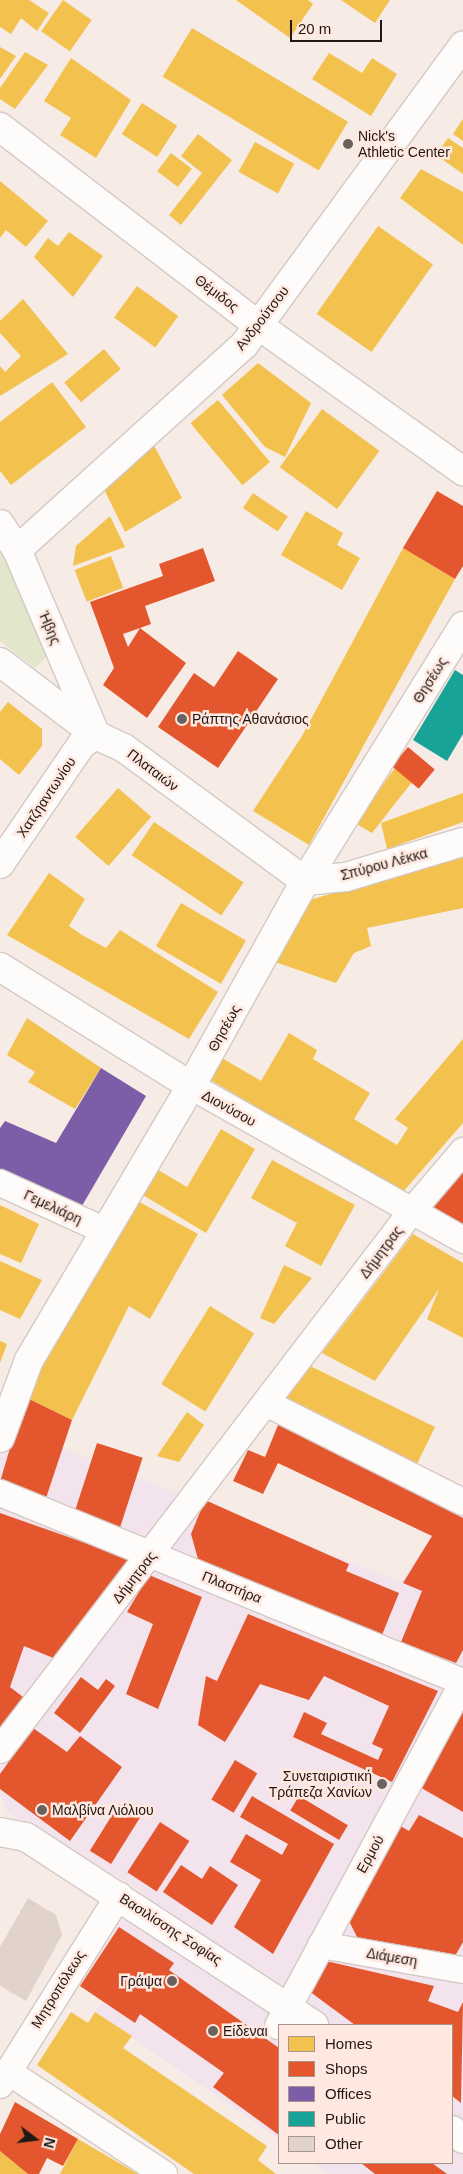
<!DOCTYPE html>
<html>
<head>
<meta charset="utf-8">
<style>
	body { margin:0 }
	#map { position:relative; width:463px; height:2174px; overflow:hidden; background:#f7ebe6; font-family:Arial,sans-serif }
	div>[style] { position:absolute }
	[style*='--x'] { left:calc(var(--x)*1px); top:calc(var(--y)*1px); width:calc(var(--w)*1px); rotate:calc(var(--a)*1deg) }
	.commercial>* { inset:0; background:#f2e3ec }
	.green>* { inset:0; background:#e2e6ca }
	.homes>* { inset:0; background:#f2c14e; transform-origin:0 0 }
	.shops>* { inset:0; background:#e4572e; transform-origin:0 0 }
	.offices>* { inset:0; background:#7b5ea7 }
	.public>* { inset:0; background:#17a398 }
	.building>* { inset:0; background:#e1d2cc }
	.roads { filter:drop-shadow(1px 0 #d3c9c5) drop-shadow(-1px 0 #d3c9c5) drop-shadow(0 1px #d3c9c5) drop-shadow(0 -1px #d3c9c5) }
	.pedestrian>* { height:26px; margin:-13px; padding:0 13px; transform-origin:13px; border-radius:13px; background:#fefcfb }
	.minor>* { height:28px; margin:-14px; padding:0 14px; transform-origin:14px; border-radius:14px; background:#fefcfb }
	.tertiary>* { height:28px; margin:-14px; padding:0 14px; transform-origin:14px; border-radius:14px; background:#fefcfb }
	.secondary>* { height:28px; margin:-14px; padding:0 14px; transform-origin:14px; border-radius:14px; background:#fefcfb }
	.dots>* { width:14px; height:14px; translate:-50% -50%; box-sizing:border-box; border:2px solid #fee8df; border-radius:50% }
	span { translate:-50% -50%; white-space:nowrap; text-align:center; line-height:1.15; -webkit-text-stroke:5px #fee8df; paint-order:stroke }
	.poi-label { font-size:14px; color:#201815 }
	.left { translate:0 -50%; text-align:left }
	.right { translate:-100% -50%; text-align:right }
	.street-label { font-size:14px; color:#201815 }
	.legend { position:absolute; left:278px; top:2024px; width:175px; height:140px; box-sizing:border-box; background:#fee8df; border:1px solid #a5958e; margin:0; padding:6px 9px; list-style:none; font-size:15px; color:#201815 }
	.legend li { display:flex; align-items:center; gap:10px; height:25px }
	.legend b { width:25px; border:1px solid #a5958e }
	.north { position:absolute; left:10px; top:2114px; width:50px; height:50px; -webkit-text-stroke:4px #fee8df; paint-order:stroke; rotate:105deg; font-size:14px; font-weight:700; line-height:20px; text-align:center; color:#201815 }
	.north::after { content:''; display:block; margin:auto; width:18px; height:22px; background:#201815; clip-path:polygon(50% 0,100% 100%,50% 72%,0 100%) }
	.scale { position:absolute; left:290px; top:20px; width:92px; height:22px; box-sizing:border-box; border:2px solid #201815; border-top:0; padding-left:6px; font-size:15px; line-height:18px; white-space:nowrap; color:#201815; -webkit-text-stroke:4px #fee8df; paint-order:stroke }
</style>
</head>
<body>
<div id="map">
	<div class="commercial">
		<div style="clip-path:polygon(0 1423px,401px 1582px,432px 1536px,463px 1524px,463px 2174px,329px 2174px,313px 2163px,452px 2163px,452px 2025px,279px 2025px,279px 2139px,95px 2012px,103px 2001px,80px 1986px,141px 1891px,7px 1812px,0 1795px)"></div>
	</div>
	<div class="green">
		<div style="clip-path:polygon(0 552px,51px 652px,35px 668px,0 641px)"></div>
	</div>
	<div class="homes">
		<div style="clip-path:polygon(0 0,29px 0,49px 13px,37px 31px,21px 18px,11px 34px,0 27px)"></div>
		<div style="left:63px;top:0;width:35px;height:38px;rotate:35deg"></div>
		<div style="clip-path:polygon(236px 0,308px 0,313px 4px,290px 38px)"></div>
		<div style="clip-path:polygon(341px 0,390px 0,375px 23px)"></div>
		<div style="left:192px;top:28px;width:182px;height:57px;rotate:31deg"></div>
		<div style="clip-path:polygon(0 47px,16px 56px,0 79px)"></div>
		<div style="clip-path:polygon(25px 52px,48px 65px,15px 109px,0 99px,0 88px)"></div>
		<div style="clip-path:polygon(329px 53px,362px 73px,372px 58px,397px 74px,371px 116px,312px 79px)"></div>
		<div style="clip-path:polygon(71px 58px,131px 100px,96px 158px,60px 135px,71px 118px,44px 101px)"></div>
		<div style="left:142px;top:103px;width:42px;height:37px;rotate:33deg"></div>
		<div style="clip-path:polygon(463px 119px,463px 141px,453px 134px)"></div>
		<div style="clip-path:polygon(198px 134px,232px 160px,181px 225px,169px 215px,202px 173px,181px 156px)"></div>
		<div style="clip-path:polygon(448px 138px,463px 148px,463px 174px,436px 155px)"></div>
		<div style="left:255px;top:142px;width:45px;height:34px;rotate:29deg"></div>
		<div style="left:171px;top:153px;width:26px;height:23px;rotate:37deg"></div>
		<div style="clip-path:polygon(421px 169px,463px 192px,463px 245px,400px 198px)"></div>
		<div style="clip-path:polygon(0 181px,48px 221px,26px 247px,6px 230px,0 238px)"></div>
		<div style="left:378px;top:226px;width:67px;height:107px;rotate:35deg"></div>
		<div style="clip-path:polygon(69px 232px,103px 256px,73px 297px,34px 257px,48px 238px,58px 246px)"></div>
		<div style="left:137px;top:286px;width:51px;height:39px;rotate:36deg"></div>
		<div style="clip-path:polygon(23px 299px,68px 354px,0 396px,0 366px,5px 372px,21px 356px,0 333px,0 321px)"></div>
		<div style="left:104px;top:349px;width:26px;height:52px;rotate:50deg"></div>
		<div style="clip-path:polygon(258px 363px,311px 403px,285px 457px,265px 447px,222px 395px)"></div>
		<div style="clip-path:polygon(52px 382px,86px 427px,11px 485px,0 471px,0 422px)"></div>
		<div style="left:218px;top:400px;width:81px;height:36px;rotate:50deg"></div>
		<div style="left:322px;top:409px;width:71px;height:72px;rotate:36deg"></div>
		<div style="clip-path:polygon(151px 440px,182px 498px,125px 532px,101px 483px)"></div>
		<div style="left:253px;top:493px;width:42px;height:18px;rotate:34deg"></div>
		<div style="clip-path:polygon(306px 511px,343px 533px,337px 545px,360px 558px,342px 590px,281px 555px)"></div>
		<div style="clip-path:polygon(110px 516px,125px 547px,73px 566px,76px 546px)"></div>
		<div style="clip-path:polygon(403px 548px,455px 579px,309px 845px,253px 811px,302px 736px)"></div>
		<div style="left:111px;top:556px;width:34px;height:39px;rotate:69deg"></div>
		<div style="clip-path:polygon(8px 702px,42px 729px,42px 746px,19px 775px,0 759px,0 712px)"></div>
		<div style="clip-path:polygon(395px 768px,412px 782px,372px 833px,355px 823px)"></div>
		<div style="left:118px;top:788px;width:44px;height:65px;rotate:41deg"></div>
		<div style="clip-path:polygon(463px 793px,463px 822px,387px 849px,381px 823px)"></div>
		<div style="left:154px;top:822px;width:108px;height:40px;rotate:34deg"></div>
		<div style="clip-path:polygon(463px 854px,463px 908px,367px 928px,371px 946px,354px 953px,336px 983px,275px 962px,310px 900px)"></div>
		<div style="clip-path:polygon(49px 873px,85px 899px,69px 926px,82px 935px,106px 948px,120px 930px,218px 992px,189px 1039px,7px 935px)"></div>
		<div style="left:181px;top:903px;width:75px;height:50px;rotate:30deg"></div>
		<div style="clip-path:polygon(27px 1018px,101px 1068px,75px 1109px,28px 1082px,35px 1072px,7px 1055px)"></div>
		<div style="clip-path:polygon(289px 1033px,317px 1050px,313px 1059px,370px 1093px,354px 1119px,397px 1145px,408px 1128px,395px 1119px,463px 1039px,463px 1123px,402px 1193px,209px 1079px,222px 1058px,261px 1081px)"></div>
		<div style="clip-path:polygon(221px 1129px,255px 1149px,206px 1233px,138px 1192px,153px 1167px,187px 1187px)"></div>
		<div style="clip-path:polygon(272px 1160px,355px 1205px,321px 1266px,285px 1246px,297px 1223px,251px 1198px)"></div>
		<div style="clip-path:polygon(134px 1199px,198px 1234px,150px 1319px,129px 1306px,72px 1420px,25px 1397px)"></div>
		<div style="clip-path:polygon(0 1205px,39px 1224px,21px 1263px,0 1254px)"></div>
		<div style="clip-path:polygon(413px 1234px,463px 1263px,463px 1338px,427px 1319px,439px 1289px,375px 1381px,322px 1353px)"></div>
		<div style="clip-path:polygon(0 1261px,42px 1280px,20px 1319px,0 1310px)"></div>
		<div style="clip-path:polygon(284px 1265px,312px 1278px,274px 1324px,260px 1318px)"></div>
		<div style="left:210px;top:1306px;width:52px;height:92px;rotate:32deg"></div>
		<div style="clip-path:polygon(0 1341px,7px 1344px,0 1363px)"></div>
		<div style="left:302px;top:1362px;width:148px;height:42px;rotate:26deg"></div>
		<div style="clip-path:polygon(187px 1412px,204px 1425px,179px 1462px,157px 1456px)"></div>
		<div style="clip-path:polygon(71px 2012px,88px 2023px,95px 2012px,132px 2036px,123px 2048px,267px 2146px,258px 2160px,276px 2174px,194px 2174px,37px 2065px)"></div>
		<div style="clip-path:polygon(78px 2139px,138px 2174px,60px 2174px)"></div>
		<div style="clip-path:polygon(0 2151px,28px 2174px,0 2174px)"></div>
	</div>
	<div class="shops">
		<div style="clip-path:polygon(437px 491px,463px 506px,463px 566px,455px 579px,403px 548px)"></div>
		<div style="clip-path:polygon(evenodd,203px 548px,215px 581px,145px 606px,151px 624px,140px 628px,186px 663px,147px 718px,103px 685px,114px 668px,90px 602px,163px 576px,159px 564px,203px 548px,140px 628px,128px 647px,123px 634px,140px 628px)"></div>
		<div style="clip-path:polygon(238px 651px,278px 679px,218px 768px,158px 727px,194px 673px,214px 687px)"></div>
		<div style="left:408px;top:747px;width:35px;height:25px;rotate:40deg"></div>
		<div style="clip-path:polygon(463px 1168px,463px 1226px,429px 1207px)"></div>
		<div style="clip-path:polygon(25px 1397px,72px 1420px,44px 1504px,0 1482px)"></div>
		<div style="clip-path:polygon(278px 1425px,463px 1518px,463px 1650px,456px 1663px,401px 1642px,422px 1591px,403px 1583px,432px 1536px,278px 1463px,263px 1494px,233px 1481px,248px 1450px,265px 1457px)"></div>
		<div style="left:97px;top:1443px;width:48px;height:73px;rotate:18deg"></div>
		<div style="clip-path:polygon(205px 1500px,349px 1564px,346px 1571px,399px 1593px,382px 1635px,198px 1559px,191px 1534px)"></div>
		<div style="clip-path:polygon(0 1513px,131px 1559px,63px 1662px,24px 1646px,10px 1687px,23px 1697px,0 1730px)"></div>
		<div style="clip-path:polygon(149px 1575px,202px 1597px,158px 1709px,126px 1694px,153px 1624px,127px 1612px)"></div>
		<div style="clip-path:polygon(248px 1614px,438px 1691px,392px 1782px,293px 1737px,304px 1712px,327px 1723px,321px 1734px,378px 1760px,383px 1749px,372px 1744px,389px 1706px,324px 1676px,309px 1700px,260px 1684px,225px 1742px,198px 1725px,206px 1676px,217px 1681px)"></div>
		<div style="clip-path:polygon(81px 1677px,98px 1690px,106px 1679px,115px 1686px,80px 1733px,54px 1713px)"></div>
		<div style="clip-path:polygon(463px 1707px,463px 1812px,418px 1786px)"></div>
		<div style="clip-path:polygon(33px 1728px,67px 1752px,80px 1736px,122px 1767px,70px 1841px,0 1789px,0 1774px)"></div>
		<div style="left:235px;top:1760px;width:26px;height:46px;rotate:31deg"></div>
		<div style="clip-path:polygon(252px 1796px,334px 1844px,273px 1954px,234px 1927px,261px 1880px,230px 1862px,246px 1834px,282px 1855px,288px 1844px,240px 1817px)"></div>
		<div style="left:299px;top:1796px;width:57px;height:17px;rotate:31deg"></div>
		<div style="left:119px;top:1804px;width:25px;height:55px;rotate:32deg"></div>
		<div style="clip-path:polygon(419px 1815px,463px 1838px,463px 1942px,455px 1956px,357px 1937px,348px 1919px,397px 1824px,409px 1831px)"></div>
		<div style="left:160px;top:1822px;width:35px;height:60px;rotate:33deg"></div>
		<div style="clip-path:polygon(181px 1865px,202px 1879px,210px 1866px,238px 1885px,212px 1925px,163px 1892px)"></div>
		<div style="clip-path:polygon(119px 1927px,174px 1963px,169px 1970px,279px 2048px,279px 2135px,213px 2087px,224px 2073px,140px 2014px,135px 2023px,80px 1986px)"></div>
		<div style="clip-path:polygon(326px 1961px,434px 1986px,428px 2001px,458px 2012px,463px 2002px,461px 2103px,452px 2096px,452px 2025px,355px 2025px,309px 1991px)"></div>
		<div style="clip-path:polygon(15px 2102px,78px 2139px,63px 2166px,47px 2158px,39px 2174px,28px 2174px,0 2151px,0 2134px)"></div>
		<div style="clip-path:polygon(361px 2163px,432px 2163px,447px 2174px,375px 2174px)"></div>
	</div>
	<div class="offices">
		<div style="clip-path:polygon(101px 1068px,146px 1096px,79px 1211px,0 1169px,0 1128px,5px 1121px,56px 1143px)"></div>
	</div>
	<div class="public">
		<div style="clip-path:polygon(455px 670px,463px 675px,463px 734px,447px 761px,413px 740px)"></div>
	</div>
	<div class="building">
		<div style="clip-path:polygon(28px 1898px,56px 1915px,62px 1935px,26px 2001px,0 1986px,0 1947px)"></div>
	</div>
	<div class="roads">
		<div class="pedestrian">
			<div style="--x:191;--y:1086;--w:313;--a:29.5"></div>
			<div style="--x:0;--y:1183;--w:116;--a:24.4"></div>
			<div style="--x:266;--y:1403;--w:220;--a:26.7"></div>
			<div style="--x:0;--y:1493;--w:500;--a:22.21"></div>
			<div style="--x:0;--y:1750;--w:678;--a:-52.61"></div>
			<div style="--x:412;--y:1211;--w:79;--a:-49.6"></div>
			<div style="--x:321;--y:1945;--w:144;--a:10"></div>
			<div style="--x:278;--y:2026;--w:390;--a:-61.7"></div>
			<div style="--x:7;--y:2071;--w:188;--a:33.3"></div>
			<div style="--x:0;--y:2085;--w:224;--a:-57.9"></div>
		</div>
		<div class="minor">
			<div style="--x:0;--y:127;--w:325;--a:37.5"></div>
			<div style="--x:258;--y:325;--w:252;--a:35.5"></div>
			<div style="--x:0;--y:524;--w:31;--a:57"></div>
			<div style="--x:17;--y:550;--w:201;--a:66.9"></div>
			<div style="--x:17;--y:550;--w:306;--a:-42.1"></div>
			<div style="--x:244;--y:345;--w:371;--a:-53.8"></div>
			<div style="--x:0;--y:662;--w:119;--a:37.2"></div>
			<div style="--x:305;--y:881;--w:41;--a:-5.6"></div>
			<div style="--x:346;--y:877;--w:122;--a:-16.7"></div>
			<div style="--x:0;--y:967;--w:225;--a:31.9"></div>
		</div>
		<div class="tertiary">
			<div style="--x:0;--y:1438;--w:83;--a:-69.6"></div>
			<div style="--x:29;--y:1360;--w:318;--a:-59.4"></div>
			<div style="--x:191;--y:1086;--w:235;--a:-60.9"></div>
		</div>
		<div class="secondary">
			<div style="--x:0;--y:864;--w:145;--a:-55.7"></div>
			<div style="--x:82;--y:744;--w:17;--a:-33"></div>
			<div style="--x:96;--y:735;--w:31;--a:25"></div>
			<div style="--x:124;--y:748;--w:225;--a:36.3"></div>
			<div style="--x:305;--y:881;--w:300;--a:-58.2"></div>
			<div style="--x:0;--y:1832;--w:26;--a:11"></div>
			<div style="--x:26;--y:1837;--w:344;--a:33.1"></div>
			<div style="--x:452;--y:2130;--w:14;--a:39"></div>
		</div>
	</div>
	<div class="dots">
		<div style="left:348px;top:144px;background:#6b625e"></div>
		<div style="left:182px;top:719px;background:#6b625e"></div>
		<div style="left:382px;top:1784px;background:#6b625e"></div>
		<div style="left:42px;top:1810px;background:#6b625e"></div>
		<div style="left:172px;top:1981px;background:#6b625e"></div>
		<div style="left:213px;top:2031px;background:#6b625e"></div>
	</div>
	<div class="poi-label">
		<span class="left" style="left:358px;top:144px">Nick's<br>Athletic Center</span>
		<span class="left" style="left:192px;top:719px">Ράπτης Αθανάσιος</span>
		<span class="right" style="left:372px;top:1784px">Συνεταιριστική<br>Τράπεζα Χανίων</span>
		<span class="left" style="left:52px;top:1810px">Μαλβίνα Λιόλιου</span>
		<span class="right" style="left:162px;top:1981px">Γράψα</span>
		<span class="left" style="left:223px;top:2031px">Είδεναι</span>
	</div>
	<div class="street-label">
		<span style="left:217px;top:293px;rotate:37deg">Θέμιδος</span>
		<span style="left:262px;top:318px;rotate:-52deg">Ανδρούτσου</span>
		<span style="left:50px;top:628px;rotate:67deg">Ήβης</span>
		<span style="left:430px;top:680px;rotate:-58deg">Θησέως</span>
		<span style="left:153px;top:770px;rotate:37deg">Πλαταιών</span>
		<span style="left:46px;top:797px;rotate:-56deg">Χατζηαντωνίου</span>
		<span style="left:384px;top:864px;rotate:-15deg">Σπύρου Λέκκα</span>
		<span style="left:224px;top:1028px;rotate:-61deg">Θησέως</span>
		<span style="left:229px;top:1108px;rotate:29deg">Διονύσου</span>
		<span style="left:53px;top:1207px;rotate:25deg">Γεμελιάρη</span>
		<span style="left:381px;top:1252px;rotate:-53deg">Δήμητρας</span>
		<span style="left:134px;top:1577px;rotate:-52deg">Δήμητρας</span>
		<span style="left:232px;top:1587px;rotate:22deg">Πλαστήρα</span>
		<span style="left:370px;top:1854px;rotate:-61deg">Ερμού</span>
		<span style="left:171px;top:1929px;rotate:33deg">Βασιλίσσης Σοφίας</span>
		<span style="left:392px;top:1957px;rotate:10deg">Διάμεση</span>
		<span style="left:58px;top:1989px;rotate:-58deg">Μητροπόλεως</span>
	</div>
	<ul class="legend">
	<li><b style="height:14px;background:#f2c14e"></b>Homes</li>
	<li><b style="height:14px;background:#e4572e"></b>Shops</li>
	<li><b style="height:14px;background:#7b5ea7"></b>Offices</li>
	<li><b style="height:14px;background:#17a398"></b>Public</li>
	<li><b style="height:14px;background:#e1d2cc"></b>Other</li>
	</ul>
	<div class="north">N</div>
	<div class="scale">20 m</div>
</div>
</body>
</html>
